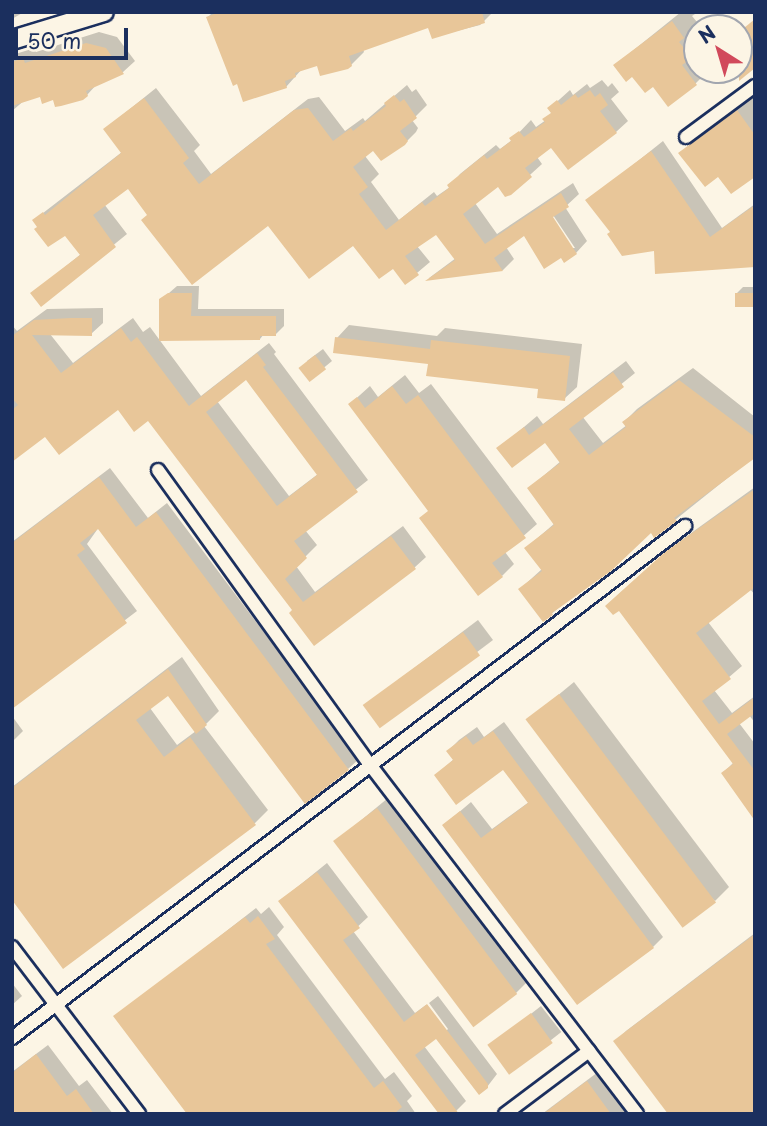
<!DOCTYPE html>
<html>
<head>
<meta charset="utf-8">
<style>
	body { margin:0 }
	#map { position:relative; width:767px; height:1126px; overflow:hidden; background:#fcf5e5; font-family:"Playpen Sans",sans-serif }
	div>[style] { position:absolute }
	[style*='--x'] { left:calc(var(--x)*1px); top:calc(var(--y)*1px); width:calc(var(--w)*1px); rotate:calc(var(--a)*1deg) }
	.shadow>* { inset:0; background:#0003; transform-origin:0 0 }
	.building>* { inset:0; background:#e8c699; transform-origin:0 0 }
	.roads { filter:drop-shadow(2px 0 #1b2f5e) drop-shadow(-2px 0 #1b2f5e) drop-shadow(0 2px #1b2f5e) drop-shadow(0 -2px #1b2f5e) }
	.street>* { height:12px; margin:-6px; padding:0 6px; transform-origin:6px; border-radius:6px; background:#fcf5e5 }
	.secondary>* { height:18px; margin:-9px; padding:0 9px; transform-origin:9px; border-radius:9px; background:#fcf5e5 }
	span { translate:-50% -50%; white-space:nowrap; text-align:center; line-height:1.15; -webkit-text-stroke:5px #fcf5e5; paint-order:stroke }
	.frame { position:absolute; inset:0; border:14px solid #1b2f5e; pointer-events:none }
	.north { position:absolute; left:683px; top:14px; width:70px; height:70px; box-sizing:border-box; background:#fcf5e5; border:2px solid #a2a6af; border-radius:50%; rotate:323deg; font-size:19px; font-weight:700; line-height:28px; text-align:center; color:#1b2f5e }
	.north::after { content:''; display:block; margin:auto; width:24px; height:32px; background:#d1495b; clip-path:polygon(50% 0,100% 100%,50% 72%,0 100%) }
	.scale { position:absolute; left:14px; top:28px; width:114px; height:32px; box-sizing:border-box; border:4px solid #1b2f5e; border-top:0; padding-left:9px; font-size:21px; line-height:24px; white-space:nowrap; color:#1b2f5e; -webkit-text-stroke:5px #fcf5e5; paint-order:stroke }
</style>
</head>
<body>
<div id="map">
	<div class="shadow">
		<div style="clip-path:polygon(12px 12px,24px 12px,12px 19px)"></div>
		<div style="clip-path:polygon(213px 12px,493px 12px,480px 25px,433px 37px,430px 25px,363px 49px,364px 52px,351px 65px,318px 64px,302px 69px,286px 87px,238px 82px,208px 17px)"></div>
		<div style="clip-path:polygon(681px 12px,698px 12px,692px 16px,697px 22px,692px 27px,697px 33px,697px 70px,709px 70px,695px 84px,654px 84px,615px 65px)"></div>
		<div style="clip-path:polygon(99px 32px,117px 37px,135px 61px,123px 72px,97px 84px,87px 95px,54px 98px,41px 94px,26px 99px,12px 111px,12px 55px,35px 48px,36px 52px)"></div>
		<div style="clip-path:polygon(evenodd,602px 80px,608px 87px,612px 83px,619px 92px,611px 99px,628px 121px,616px 132px,551px 146px,537px 157px,542px 164px,510px 193px,498px 185px,475px 203px,497px 234px,573px 183px,579px 194px,565px 207px,587px 241px,576px 253px,524px 234px,506px 247px,514px 259px,503px 270px,429px 278px,456px 258px,437px 232px,417px 246px,430px 262px,405px 283px,393px 266px,353px 243px,269px 223px,149px 215px,128px 187px,104px 204px,127px 234px,41px 304px,33px 293px,81px 254px,66px 234px,39px 227px,34px 220px,122px 152px,105px 129px,156px 88px,200px 145px,194px 151px,211px 174px,308px 99px,319px 97px,345px 131px,363px 118px,365px 121px,407px 85px,412px 92px,416px 89px,427px 105px,412px 120px,418px 128px,416px 132px,404px 144px,374px 149px,365px 156px,379px 174px,371px 182px,399px 220px,434px 192px,437px 196px,450px 187px,460px 174px,496px 145px,500px 149px,512px 140px,531px 120px,536px 127px,546px 120px,553px 111px,550px 108px,570px 90px,573px 95px,587px 84px,590px 88px,602px 80px,549px 209px,575px 248px,571px 248px,546px 211px,549px 209px)"></div>
		<div style="clip-path:polygon(752px 97px,755px 101px,755px 174px,718px 175px,680px 153px)"></div>
		<div style="clip-path:polygon(663px 141px,722px 228px,755px 204px,755px 265px,656px 248px,611px 232px,588px 201px)"></div>
		<div style="clip-path:polygon(177px 286px,199px 286px,198px 309px,284px 309px,284px 326px,276px 334px,264px 334px,260px 339px,161px 339px,161px 300px)"></div>
		<div style="clip-path:polygon(743px 287px,755px 287px,755px 305px,736px 294px)"></div>
		<div style="clip-path:polygon(evenodd,103px 308px,103px 323px,91px 334px,50px 334px,73px 363px,133px 318px,143px 332px,150px 327px,201px 396px,269px 343px,276px 352px,274px 354px,368px 480px,305px 530px,317px 545px,296px 566px,315px 592px,403px 526px,426px 557px,414px 568px,294px 610px,148px 419px,118px 407px,46px 435px,12px 460px,12px 325px,17px 331px,47px 309px,103px 308px,246px 378px,318px 474px,289px 496px,217px 401px,246px 378px)"></div>
		<div style="clip-path:polygon(349px 325px,437px 336px,445px 328px,582px 344px,577px 387px,564px 399px,540px 388px,337px 338px)"></div>
		<div style="clip-path:polygon(323px 349px,332px 361px,309px 380px,307px 361px)"></div>
		<div style="clip-path:polygon(626px 361px,635px 373px,582px 416px,603px 443px,627px 425px,624px 422px,637px 409px,693px 368px,755px 417px,755px 456px,675px 520px,651px 531px,544px 620px,520px 589px,542px 569px,526px 548px,555px 523px,529px 488px,561px 461px,545px 441px,499px 448px,537px 416px,543px 424px)"></div>
		<div style="clip-path:polygon(405px 375px,419px 393px,431px 384px,537px 524px,505px 552px,514px 564px,502px 576px,430px 510px,350px 404px,370px 386px,378px 397px)"></div>
		<div style="clip-path:polygon(110px 468px,148px 518px,167px 503px,359px 759px,348px 769px,99px 527px,87px 544px,137px 611px,12px 706px,12px 542px)"></div>
		<div style="clip-path:polygon(755px 487px,755px 595px,750px 589px,708px 622px,742px 666px,714px 690px,732px 713px,755px 696px,755px 723px,749px 715px,739px 723px,755px 744px,755px 817px,723px 773px,734px 762px,619px 594px,680px 541px)"></div>
		<div style="left:478px;top:620px;width:25px;height:141px;rotate:53deg"></div>
		<div style="clip-path:polygon(evenodd,182px 657px,219px 711px,204px 726px,268px 810px,255px 823px,12px 897px,12px 787px,182px 657px,169px 693px,196px 731px,177px 745px,150px 708px,169px 693px)"></div>
		<div style="clip-path:polygon(574px 682px,729px 887px,715px 901px,528px 720px)"></div>
		<div style="clip-path:polygon(12px 716px,23px 731px,12px 742px)"></div>
		<div style="clip-path:polygon(504px 722px,663px 937px,653px 947px,444px 825px,471px 802px,492px 829px,529px 802px,503px 767px,436px 775px,454px 759px,448px 751px,459px 740px,477px 727px,484px 737px)"></div>
		<div style="clip-path:polygon(388px 798px,526px 983px,516px 993px,336px 841px)"></div>
		<div style="clip-path:polygon(327px 863px,368px 917px,353px 931px,415px 1013px,426px 1005px,446px 1031px,448px 1029px,429px 1003px,438px 996px,497px 1074px,487px 1087px,437px 1036px,424px 1046px,466px 1101px,456px 1111px,280px 901px)"></div>
		<div style="clip-path:polygon(269px 907px,284px 927px,277px 935px,385px 1079px,394px 1072px,412px 1096px,407px 1101px,416px 1114px,190px 1114px,116px 1017px,256px 908px,261px 914px)"></div>
		<div style="clip-path:polygon(755px 933px,755px 1074px,616px 1041px,626px 1031px)"></div>
		<div style="clip-path:polygon(12px 983px,22px 996px,12px 1005px)"></div>
		<div style="left:541px;top:1006px;width:33px;height:65px;rotate:52deg"></div>
		<div style="clip-path:polygon(48px 1045px,79px 1086px,87px 1080px,113px 1114px,12px 1114px,12px 1072px)"></div>
		<div style="clip-path:polygon(598px 1072px,630px 1114px,542px 1114px)"></div>
	</div>
	<div class="building">
		<div style="clip-path:polygon(220px 12px,482px 12px,485px 23px,432px 39px,428px 28px,349px 56px,352px 66px,348px 69px,320px 76px,317px 66px,295px 73px,296px 77px,285px 81px,287px 88px,243px 102px,237px 84px,233px 86px,206px 17px)"></div>
		<div style="clip-path:polygon(755px 19px,755px 68px,739px 81px,739px 32px)"></div>
		<div style="clip-path:polygon(672px 21px,684px 38px,679px 42px,692px 58px,682px 65px,697px 85px,668px 107px,653px 87px,645px 93px,632px 77px,626px 82px,613px 65px)"></div>
		<div style="clip-path:polygon(86px 43px,106px 48px,124px 74px,86px 91px,88px 96px,83px 100px,61px 106px,55px 107px,53px 100px,42px 104px,40px 97px,12px 106px,12px 62px,23px 58px,25px 63px)"></div>
		<div style="clip-path:polygon(590px 90px,595px 97px,600px 93px,608px 105px,600px 111px,617px 133px,568px 170px,551px 148px,525px 168px,532px 177px,511px 195px,505px 197px,498px 187px,463px 214px,485px 244px,561px 193px,569px 207px,553px 217px,577px 254px,564px 263px,561px 258px,544px 269px,524px 236px,494px 258px,503px 271px,425px 281px,455px 260px,436px 235px,405px 256px,419px 275px,405px 285px,393px 269px,379px 279px,353px 246px,309px 279px,268px 226px,192px 285px,141px 220px,147px 215px,128px 189px,93px 215px,116px 247px,41px 307px,30px 293px,80px 255px,65px 236px,48px 247px,34px 229px,37px 227px,32px 220px,43px 212px,45px 215px,121px 153px,103px 129px,144px 98px,189px 158px,183px 163px,199px 184px,294px 110px,308px 108px,333px 141px,351px 128px,353px 131px,386px 106px,384px 103px,394px 95px,400px 102px,404px 99px,417px 118px,400px 131px,408px 141px,405px 145px,381px 161px,373px 151px,353px 167px,368px 187px,359px 194px,386px 230px,422px 202px,425px 206px,449px 188px,447px 185px,484px 155px,487px 159px,511px 141px,509px 138px,519px 131px,524px 137px,545px 122px,542px 119px,551px 113px,547px 108px,557px 100px,561px 105px,575px 94px,578px 98px)"></div>
		<div style="clip-path:polygon(737px 110px,755px 135px,755px 177px,731px 194px,718px 177px,705px 187px,678px 153px)"></div>
		<div style="clip-path:polygon(651px 151px,710px 237px,755px 205px,755px 267px,655px 274px,654px 251px,622px 256px,607px 234px,610px 232px,585px 200px)"></div>
		<div style="clip-path:polygon(168px 293px,192px 293px,191px 316px,276px 316px,276px 336px,260px 336px,260px 340px,159px 341px,159px 299px)"></div>
		<div style="left:735px;top:293px;width:20px;height:14px"></div>
		<div style="clip-path:polygon(evenodd,71px 318px,92px 318px,92px 336px,32px 335px,61px 373px,121px 328px,131px 342px,137px 337px,189px 406px,257px 353px,266px 365px,263px 367px,358px 492px,294px 541px,307px 558px,285px 579px,303px 602px,391px 536px,416px 569px,314px 646px,289px 613px,292px 610px,148px 421px,134px 432px,118px 410px,59px 455px,45px 437px,12px 462px,12px 410px,18px 405px,12px 398px,12px 336px,34px 320px,71px 318px,246px 380px,317px 475px,277px 506px,206px 412px,246px 380px)"></div>
		<div style="clip-path:polygon(335px 337px,430px 349px,431px 340px,570px 356px,565px 401px,537px 398px,538px 389px,426px 376px,428px 364px,333px 353px)"></div>
		<div style="left:315px;top:355px;width:18px;height:21px;rotate:52deg"></div>
		<div style="clip-path:polygon(613px 372px,624px 387px,569px 429px,589px 455px,626px 427px,622px 422px,679px 380px,755px 437px,755px 458px,674px 518px,677px 521px,654px 538px,651px 533px,611px 571px,552px 613px,553px 615px,543px 622px,518px 589px,542px 571px,524px 548px,554px 525px,527px 488px,560px 463px,545px 443px,512px 468px,496px 448px,524px 427px,529px 435px)"></div>
		<div style="clip-path:polygon(392px 386px,406px 404px,418px 395px,526px 538px,492px 563px,503px 577px,478px 596px,419px 518px,428px 511px,348px 404px,357px 397px,365px 408px)"></div>
		<div style="clip-path:polygon(99px 477px,136px 527px,156px 512px,349px 770px,305px 804px,98px 529px,80px 543px,85px 549px,77px 555px,127px 623px,12px 709px,12px 543px)"></div>
		<div style="clip-path:polygon(755px 489px,755px 587px,696px 633px,731px 679px,702px 701px,719px 724px,755px 697px,755px 713px,727px 734px,755px 771px,755px 821px,721px 773px,733px 764px,619px 611px,613px 615px,605px 606px,665px 552px)"></div>
		<div style="left:463px;top:632px;width:29px;height:124px;rotate:54deg"></div>
		<div style="clip-path:polygon(168px 669px,207px 725px,196px 734px,168px 696px,136px 720px,164px 757px,190px 737px,256px 825px,63px 969px,12px 900px,12px 788px)"></div>
		<div style="left:559px;top:694px;width:261px;height:42px;rotate:53deg"></div>
		<div style="clip-path:polygon(493px 731px,654px 948px,577px 1005px,442px 825px,460px 811px,481px 838px,528px 803px,503px 770px,456px 805px,434px 775px,453px 760px,446px 751px,466px 736px,473px 745px)"></div>
		<div style="left:377px;top:808px;width:233px;height:55px;rotate:53deg"></div>
		<div style="clip-path:polygon(317px 872px,360px 928px,343px 940px,404px 1022px,427px 1004px,488px 1084px,488px 1088px,479px 1095px,436px 1039px,415px 1055px,459px 1114px,439px 1114px,278px 901px)"></div>
		<div style="clip-path:polygon(258px 916px,275px 939px,266px 944px,374px 1088px,383px 1081px,402px 1107px,394px 1114px,187px 1114px,113px 1016px,245px 917px,250px 923px)"></div>
		<div style="clip-path:polygon(755px 934px,755px 1114px,668px 1114px,613px 1041px)"></div>
		<div style="left:531px;top:1013px;width:37px;height:54px;rotate:54deg"></div>
		<div style="clip-path:polygon(36px 1054px,67px 1096px,76px 1089px,94px 1114px,12px 1114px,12px 1073px)"></div>
		<div style="clip-path:polygon(587px 1081px,611px 1114px,543px 1114px,580px 1086px)"></div>
	</div>
	<div class="roads">
		<div class="street">
			<div style="--x:686;--y:137;--w:86;--a:-36.5"></div>
			<div style="--x:158;--y:470;--w:365;--a:54.3"></div>
			<div style="--x:371;--y:766;--w:438;--a:52.6"></div>
			<div style="--x:12;--y:947;--w:210;--a:52.7"></div>
			<div style="--x:12;--y:1038;--w:846;--a:-37.26"></div>
			<div style="--x:505;--y:1114;--w:105;--a:-36.9"></div>
		</div>
		<div class="secondary">
			<div style="--x:12;--y:40;--w:96;--a:-16.9"></div>
		</div>
	</div>
	<div class="frame"></div>
	<div class="north">N</div>
	<div class="scale">50 m</div>
</div>
</body>
</html>
